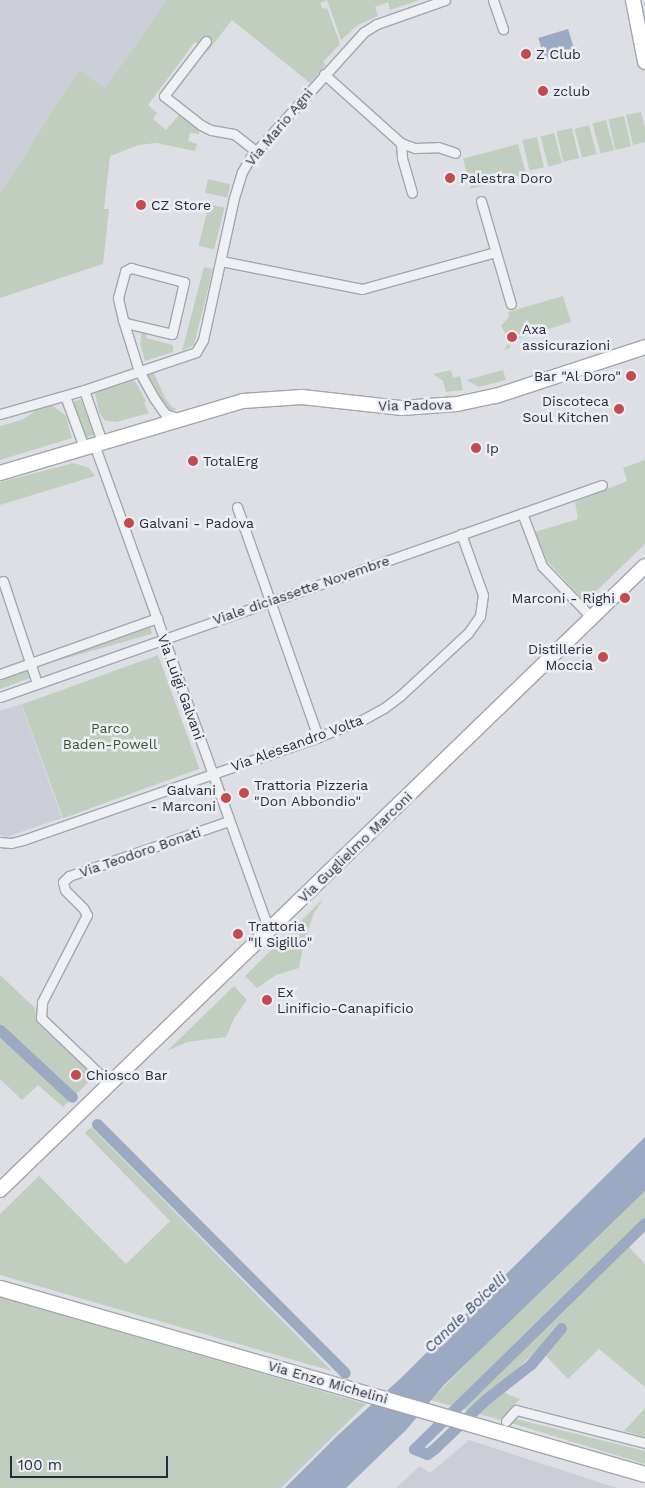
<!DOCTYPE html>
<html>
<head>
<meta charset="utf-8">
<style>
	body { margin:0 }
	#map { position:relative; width:645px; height:1488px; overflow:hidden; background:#dddfe5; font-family:"Work Sans",sans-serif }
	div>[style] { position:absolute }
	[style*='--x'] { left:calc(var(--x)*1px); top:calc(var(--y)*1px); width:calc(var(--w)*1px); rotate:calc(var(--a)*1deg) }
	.built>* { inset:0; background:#cbced6 }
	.green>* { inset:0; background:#c1cebf; transform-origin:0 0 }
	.water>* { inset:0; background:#9ba9c2; transform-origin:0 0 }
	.canal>* { height:11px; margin:-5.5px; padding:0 5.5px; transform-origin:5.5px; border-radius:5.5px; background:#9ba9c2 }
	.roads { filter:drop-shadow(1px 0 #a3a6ae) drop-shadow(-1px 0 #a3a6ae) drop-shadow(0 1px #a3a6ae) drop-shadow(0 -1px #a3a6ae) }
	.minor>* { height:9px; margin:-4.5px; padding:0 4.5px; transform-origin:4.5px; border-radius:4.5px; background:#eff0f4 }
	.secondary>* { height:14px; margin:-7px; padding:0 7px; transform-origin:7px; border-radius:7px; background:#fff }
	.primary>* { height:15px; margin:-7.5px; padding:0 7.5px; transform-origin:7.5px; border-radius:7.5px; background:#fff }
	.dots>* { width:14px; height:14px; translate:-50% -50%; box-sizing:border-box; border:2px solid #eceef3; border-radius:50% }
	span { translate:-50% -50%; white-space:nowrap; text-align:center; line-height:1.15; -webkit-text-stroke:5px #eceef3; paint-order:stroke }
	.poi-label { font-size:14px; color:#282c3a }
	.left { translate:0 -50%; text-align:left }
	.right { translate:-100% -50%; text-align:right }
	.street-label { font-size:14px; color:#282c3a }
	.park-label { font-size:14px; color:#395537 }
	.water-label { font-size:15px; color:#36476a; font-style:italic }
	.scale { position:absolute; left:10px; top:1456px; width:158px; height:22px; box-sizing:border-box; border:2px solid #282c3a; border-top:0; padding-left:6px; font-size:15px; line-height:18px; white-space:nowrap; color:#282c3a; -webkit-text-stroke:4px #eceef3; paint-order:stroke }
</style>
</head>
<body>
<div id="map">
	<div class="built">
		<div style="clip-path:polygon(0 0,167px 0,105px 88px,79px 70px,0 193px)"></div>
		<div style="clip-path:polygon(21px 704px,62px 818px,6px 837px,0 835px,0 711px)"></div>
		<div style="clip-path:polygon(469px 1440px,617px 1488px,396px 1488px,420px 1466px,430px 1473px)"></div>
	</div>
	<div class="green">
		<div style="clip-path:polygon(167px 0,419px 0,390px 10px,388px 2px,375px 7px,378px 16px,358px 25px,341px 40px,327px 0,320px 3px,323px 9px,327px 8px,339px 41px,339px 45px,323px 62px,326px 65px,310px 83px,232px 20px,208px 51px,195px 42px,148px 105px,157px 113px,153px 119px,166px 130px,180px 114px,197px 128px,200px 134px,190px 133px,188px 141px,197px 144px,195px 151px,156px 143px,139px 145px,110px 156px,104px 209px,109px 209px,103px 264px,0 298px,0 193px,79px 70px,105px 88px)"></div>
		<div style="clip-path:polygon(641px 112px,645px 129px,645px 142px,633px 145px,626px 115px)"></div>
		<div style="left:624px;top:116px;width:31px;height:16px;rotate:77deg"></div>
		<div style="left:606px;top:120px;width:31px;height:14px;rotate:75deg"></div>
		<div style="left:589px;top:125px;width:30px;height:15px;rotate:75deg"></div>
		<div style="left:572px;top:128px;width:31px;height:16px;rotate:77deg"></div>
		<div style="left:554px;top:133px;width:31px;height:14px;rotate:75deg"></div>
		<div style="left:537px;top:137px;width:31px;height:15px;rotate:77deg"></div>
		<div style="left:518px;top:144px;width:31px;height:57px;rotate:75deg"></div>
		<div style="left:208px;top:179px;width:23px;height:14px;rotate:13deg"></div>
		<div style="left:209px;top:204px;width:16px;height:43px;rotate:14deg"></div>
		<div style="clip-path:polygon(204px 267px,213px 269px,194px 345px,182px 351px)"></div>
		<div style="clip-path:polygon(563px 296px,571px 322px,513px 340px,514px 343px,509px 344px,510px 348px,504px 350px,510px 342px,501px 326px,509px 317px,508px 312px)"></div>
		<div style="clip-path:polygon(142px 330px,147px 331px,146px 338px,173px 345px,173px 352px,145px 361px,140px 344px)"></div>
		<div style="clip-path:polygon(451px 370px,453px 378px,460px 376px,463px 390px,446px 392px,443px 381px,433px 374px)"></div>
		<div style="clip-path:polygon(503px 370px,506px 380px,479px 387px,466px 380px)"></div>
		<div style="clip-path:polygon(153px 371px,165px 398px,172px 407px,177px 409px,170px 411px,163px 406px,144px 373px)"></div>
		<div style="clip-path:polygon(132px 376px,146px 401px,144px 403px,149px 413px,116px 422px,104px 420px,99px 412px,94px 389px)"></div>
		<div style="left:81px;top:399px;width:38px;height:9px;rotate:70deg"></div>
		<div style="clip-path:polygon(42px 406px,53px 406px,66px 416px,72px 438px,0 460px,0 426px,22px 420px)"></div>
		<div style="clip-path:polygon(645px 460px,645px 544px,585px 602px,547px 561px,535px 532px,578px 519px,575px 502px,627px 481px,623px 468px)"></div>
		<div style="clip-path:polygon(74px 463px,89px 468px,95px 476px,0 505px,0 482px)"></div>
		<div style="left:150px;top:627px;width:7px;height:120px;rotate:74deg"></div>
		<div style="left:158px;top:655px;width:121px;height:145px;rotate:70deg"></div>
		<div style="clip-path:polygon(28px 670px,30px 678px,0 689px,0 679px)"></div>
		<div style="clip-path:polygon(324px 898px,314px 913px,303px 946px,299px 968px,276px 975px,257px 988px,245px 976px)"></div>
		<div style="clip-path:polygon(0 975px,34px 1007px,38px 1024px,95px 1076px,63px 1107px,38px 1085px,22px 1100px,0 1079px)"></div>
		<div style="clip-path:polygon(234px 986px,247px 1000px,235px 1017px,226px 1037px,187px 1042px,167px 1051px)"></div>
		<div style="clip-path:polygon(91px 1127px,332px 1371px,0 1275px,0 1214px,39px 1176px,126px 1264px,170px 1221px,85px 1133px)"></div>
		<div style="clip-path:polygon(645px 1191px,645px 1231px,629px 1247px,645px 1264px,645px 1387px,599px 1349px,568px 1379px,546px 1356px,566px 1331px,557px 1324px,537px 1350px,499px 1386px,507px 1394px,520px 1399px,500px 1420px,431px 1400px,533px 1296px)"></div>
		<div style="clip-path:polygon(0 1297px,366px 1404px,281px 1488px,0 1488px)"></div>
		<div style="clip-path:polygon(645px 1408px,645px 1437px,624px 1431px)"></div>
		<div style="clip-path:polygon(516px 1419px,645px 1451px,645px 1464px,511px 1423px)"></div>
	</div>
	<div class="water">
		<div style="left:568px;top:29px;width:21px;height:31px;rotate:73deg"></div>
		<div style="clip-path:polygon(645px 1137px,645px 1191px,444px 1385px,406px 1430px,346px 1488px,285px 1488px,338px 1435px,401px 1378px)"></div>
	</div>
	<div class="canal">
		<div style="--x:0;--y:1030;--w:98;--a:42.9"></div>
		<div style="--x:97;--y:1124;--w:351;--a:45.1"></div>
		<div style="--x:561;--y:1328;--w:47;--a:129.8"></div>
		<div style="--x:531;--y:1364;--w:58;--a:142"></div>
		<div style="--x:485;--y:1400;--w:69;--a:136.2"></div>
		<div style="--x:435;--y:1448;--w:10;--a:143"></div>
		<div style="--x:427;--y:1454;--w:14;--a:-159"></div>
		<div style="--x:414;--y:1449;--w:323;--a:-44.4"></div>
	</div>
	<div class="roads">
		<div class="minor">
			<div style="--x:493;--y:0;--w:31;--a:71"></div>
			<div style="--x:206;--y:41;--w:69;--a:127.4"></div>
			<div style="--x:164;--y:96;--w:47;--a:38.1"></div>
			<div style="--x:201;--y:125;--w:11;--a:27"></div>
			<div style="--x:211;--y:130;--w:23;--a:10"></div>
			<div style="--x:234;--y:134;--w:28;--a:38"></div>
			<div style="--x:324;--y:74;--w:103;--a:41.9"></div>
			<div style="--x:401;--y:143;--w:15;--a:20"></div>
			<div style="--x:415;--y:148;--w:23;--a:-2"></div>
			<div style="--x:438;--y:147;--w:18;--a:19"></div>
			<div style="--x:401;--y:143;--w:15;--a:86"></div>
			<div style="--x:402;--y:158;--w:36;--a:74"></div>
			<div style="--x:481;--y:201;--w:107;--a:73.8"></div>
			<div style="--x:221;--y:261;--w:144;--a:11.2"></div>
			<div style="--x:362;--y:289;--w:138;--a:-15.5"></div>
			<div style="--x:131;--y:268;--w:55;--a:14.8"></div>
			<div style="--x:184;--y:282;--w:53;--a:103"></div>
			<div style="--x:172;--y:334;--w:47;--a:-166.6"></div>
			<div style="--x:126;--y:323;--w:4;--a:-135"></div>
			<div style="--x:123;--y:320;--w:23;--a:-103"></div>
			<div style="--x:118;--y:298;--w:28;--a:-75"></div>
			<div style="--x:125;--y:271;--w:7;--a:-27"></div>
			<div style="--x:123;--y:320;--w:53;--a:72.6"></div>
			<div style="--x:139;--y:371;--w:31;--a:61"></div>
			<div style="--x:154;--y:398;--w:19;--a:55"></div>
			<div style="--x:165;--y:414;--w:14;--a:17"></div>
			<div style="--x:84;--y:390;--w:55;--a:70.9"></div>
			<div style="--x:65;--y:396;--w:54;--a:69.6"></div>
			<div style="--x:0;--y:414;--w:87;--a:-15.9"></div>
			<div style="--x:84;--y:390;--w:118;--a:-18.7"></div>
			<div style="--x:196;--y:352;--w:14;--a:-60"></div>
			<div style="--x:203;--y:340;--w:145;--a:-77.7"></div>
			<div style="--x:234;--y:198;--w:27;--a:-73"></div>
			<div style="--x:242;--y:172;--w:16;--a:-60"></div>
			<div style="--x:250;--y:158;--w:170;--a:-47.9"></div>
			<div style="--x:364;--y:32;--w:15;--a:-32"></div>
			<div style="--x:377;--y:24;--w:72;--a:-19.4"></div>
			<div style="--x:94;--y:444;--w:517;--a:70.2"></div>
			<div style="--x:237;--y:507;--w:244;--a:70.6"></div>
			<div style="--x:522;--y:513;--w:57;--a:69.3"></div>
			<div style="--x:542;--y:566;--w:71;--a:46.1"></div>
			<div style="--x:3;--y:581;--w:108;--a:71.6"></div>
			<div style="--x:0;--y:674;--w:167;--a:-19.6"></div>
			<div style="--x:0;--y:697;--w:638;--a:-19.4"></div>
			<div style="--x:0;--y:842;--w:11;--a:5"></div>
			<div style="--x:11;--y:843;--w:12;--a:-14"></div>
			<div style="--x:23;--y:840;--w:312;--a:-19.2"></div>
			<div style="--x:318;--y:737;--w:49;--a:-21.4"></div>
			<div style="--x:364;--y:719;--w:23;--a:-29"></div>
			<div style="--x:384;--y:708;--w:21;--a:-37"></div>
			<div style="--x:401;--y:695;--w:91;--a:-42.8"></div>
			<div style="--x:468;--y:633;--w:21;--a:-55"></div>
			<div style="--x:480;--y:616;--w:21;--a:-82"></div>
			<div style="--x:483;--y:595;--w:65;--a:-109.8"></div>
			<div style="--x:110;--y:1084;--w:95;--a:-136.3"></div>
			<div style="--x:41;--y:1018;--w:16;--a:-86"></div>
			<div style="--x:42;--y:1002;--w:98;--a:-62.7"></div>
			<div style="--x:87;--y:915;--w:8;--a:-120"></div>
			<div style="--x:83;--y:908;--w:25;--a:-135"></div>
			<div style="--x:65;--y:890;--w:8;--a:-104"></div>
			<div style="--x:63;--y:882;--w:8;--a:-45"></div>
			<div style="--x:69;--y:876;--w:169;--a:-19"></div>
			<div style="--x:506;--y:1421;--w:15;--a:-48"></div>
			<div style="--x:516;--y:1410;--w:133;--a:14.3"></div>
		</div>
		<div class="secondary">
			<div style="--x:633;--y:0;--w:63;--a:79"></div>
			<div style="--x:0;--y:473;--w:253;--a:-16.5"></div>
			<div style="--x:243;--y:401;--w:59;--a:-3.9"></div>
			<div style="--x:302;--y:397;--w:101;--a:6.3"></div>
			<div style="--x:402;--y:408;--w:55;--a:-4.2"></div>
			<div style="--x:457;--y:404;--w:40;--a:-12"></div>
			<div style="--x:496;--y:396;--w:157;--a:-18.2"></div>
			<div style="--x:0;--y:1190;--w:897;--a:-44.05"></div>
		</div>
		<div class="primary">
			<div style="--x:0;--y:1288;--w:671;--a:16.09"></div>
		</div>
	</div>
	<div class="dots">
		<div style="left:526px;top:54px;background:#c04c50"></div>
		<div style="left:543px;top:91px;background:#c04c50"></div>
		<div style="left:450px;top:178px;background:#c04c50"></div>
		<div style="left:141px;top:205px;background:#c04c50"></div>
		<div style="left:512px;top:337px;background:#c04c50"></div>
		<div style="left:631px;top:376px;background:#c04c50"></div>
		<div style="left:619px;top:409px;background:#c04c50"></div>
		<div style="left:476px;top:448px;background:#c04c50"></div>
		<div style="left:193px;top:461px;background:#c04c50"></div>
		<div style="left:129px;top:523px;background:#c04c50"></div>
		<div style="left:625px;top:598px;background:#c04c50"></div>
		<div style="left:603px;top:657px;background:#c04c50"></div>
		<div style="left:244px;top:793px;background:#c04c50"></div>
		<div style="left:226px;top:798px;background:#c04c50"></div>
		<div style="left:238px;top:934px;background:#c04c50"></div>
		<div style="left:267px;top:1000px;background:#c04c50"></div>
		<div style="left:76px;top:1075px;background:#c04c50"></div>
	</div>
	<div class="poi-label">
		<span class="left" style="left:536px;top:54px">Z Club</span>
		<span class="left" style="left:553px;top:91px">zclub</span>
		<span class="left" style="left:460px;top:178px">Palestra Doro</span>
		<span class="left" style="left:151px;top:205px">CZ Store</span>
		<span class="left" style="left:522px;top:337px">Axa<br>assicurazioni</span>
		<span class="right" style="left:621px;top:376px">Bar "Al Doro"</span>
		<span class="right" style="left:609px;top:409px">Discoteca<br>Soul Kitchen</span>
		<span class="left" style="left:486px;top:448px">Ip</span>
		<span class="left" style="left:203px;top:461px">TotalErg</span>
		<span class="left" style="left:139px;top:523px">Galvani - Padova</span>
		<span class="right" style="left:615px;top:598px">Marconi - Righi</span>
		<span class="right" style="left:593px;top:657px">Distillerie<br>Moccia</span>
		<span class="left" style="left:254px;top:793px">Trattoria Pizzeria<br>"Don Abbondio"</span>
		<span class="right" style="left:216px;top:798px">Galvani<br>- Marconi</span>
		<span class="left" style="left:248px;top:934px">Trattoria<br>"Il Sigillo"</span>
		<span class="left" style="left:277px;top:1000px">Ex<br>Linificio-Canapificio</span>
		<span class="left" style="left:86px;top:1075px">Chiosco Bar</span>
	</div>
	<div class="street-label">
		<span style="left:279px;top:127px;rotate:-50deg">Via Mario Agni</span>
		<span style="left:415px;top:405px;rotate:-1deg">Via Padova</span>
		<span style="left:301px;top:590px;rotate:-19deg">Viale diciassette Novembre</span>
		<span style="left:181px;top:687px;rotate:70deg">Via Luigi Galvani</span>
		<span style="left:297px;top:743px;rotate:-20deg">Via Alessandro Volta</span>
		<span style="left:355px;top:847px;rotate:-44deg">Via Guglielmo Marconi</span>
		<span style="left:140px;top:852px;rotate:-19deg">Via Teodoro Bonati</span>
		<span style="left:328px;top:1382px;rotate:16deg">Via Enzo Michelini</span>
	</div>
	<div class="park-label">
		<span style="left:110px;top:736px">Parco<br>Baden-Powell</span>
	</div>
	<div class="water-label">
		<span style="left:466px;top:1313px;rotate:-44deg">Canale Boicelli</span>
	</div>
	<div class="scale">100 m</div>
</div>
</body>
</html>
